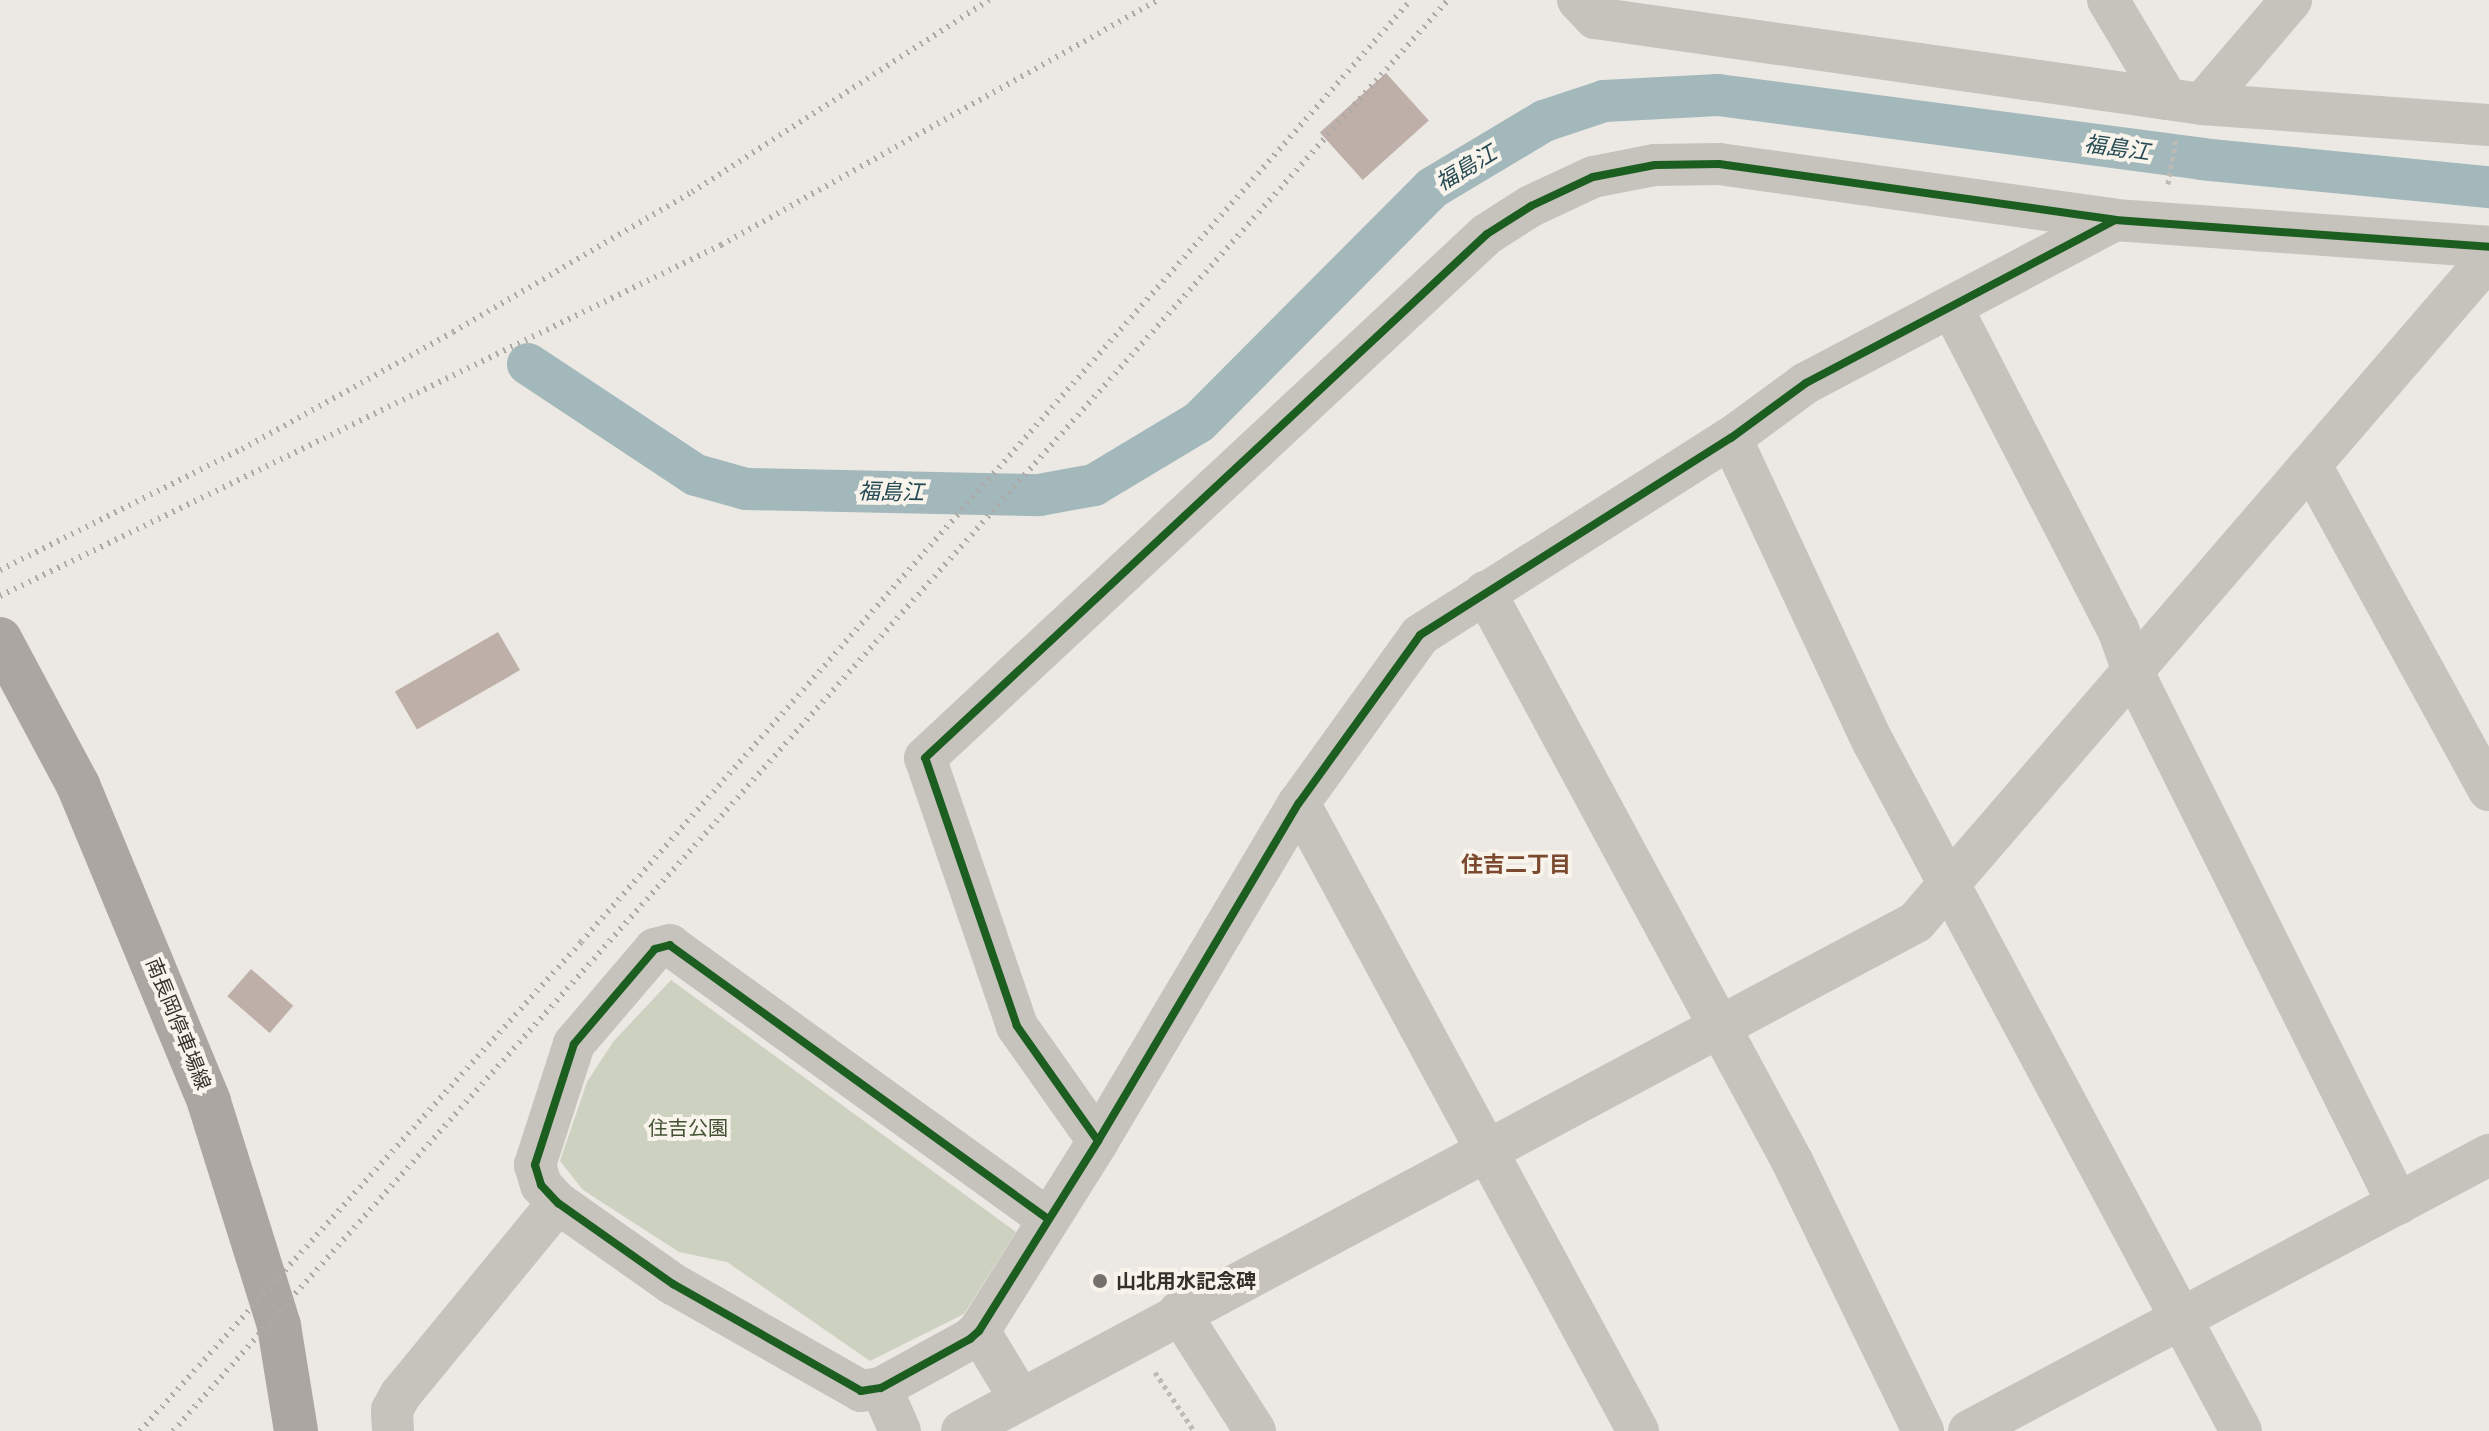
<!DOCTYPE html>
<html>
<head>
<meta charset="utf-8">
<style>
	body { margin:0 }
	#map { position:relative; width:2489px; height:1431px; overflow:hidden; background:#ece9e4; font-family:"DM Sans","Noto Sans JP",sans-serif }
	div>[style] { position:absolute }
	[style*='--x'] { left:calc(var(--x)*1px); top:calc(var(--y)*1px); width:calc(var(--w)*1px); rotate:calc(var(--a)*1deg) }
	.green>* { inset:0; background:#ccd1c0 }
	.canal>* { height:42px; margin:-21px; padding:0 21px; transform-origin:21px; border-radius:21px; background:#a2b8bb }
	.building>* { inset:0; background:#beb0a8; transform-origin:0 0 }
	.path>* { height:5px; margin-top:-2.5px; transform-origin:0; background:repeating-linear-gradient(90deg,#bebab5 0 4px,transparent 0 8px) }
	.minor>* { height:42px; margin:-21px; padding:0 21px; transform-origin:21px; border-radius:21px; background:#c6c2bc }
	.major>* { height:44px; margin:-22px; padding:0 22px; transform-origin:22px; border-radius:22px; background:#aba6a1 }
	.rail>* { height:6px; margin-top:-3px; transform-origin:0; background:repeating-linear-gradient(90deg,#adaaa7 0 2px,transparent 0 8px) }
	.cycleway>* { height:8px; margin:-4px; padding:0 4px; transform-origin:4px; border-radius:4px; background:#1b5e20 }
	.dots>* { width:22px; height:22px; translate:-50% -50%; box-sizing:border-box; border:4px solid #f8f4ec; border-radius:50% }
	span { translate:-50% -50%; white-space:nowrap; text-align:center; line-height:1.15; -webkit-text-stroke:8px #f8f4ec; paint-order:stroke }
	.street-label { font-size:20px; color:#36302b }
	.park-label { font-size:20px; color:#425232 }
	.poi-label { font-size:20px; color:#36302b; font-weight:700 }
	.left { translate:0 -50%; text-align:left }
	.water-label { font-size:22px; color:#254a53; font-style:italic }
	.neighbourhood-label { font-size:22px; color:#7b492e; font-weight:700 }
</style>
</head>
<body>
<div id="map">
	<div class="green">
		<div style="clip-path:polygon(671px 980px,1016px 1232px,964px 1314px,870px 1361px,727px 1262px,679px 1252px,583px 1190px,560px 1161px,587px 1082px,613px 1042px)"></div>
	</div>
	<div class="canal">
		<div style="--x:528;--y:364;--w:201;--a:33.5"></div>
		<div style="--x:696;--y:475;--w:52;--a:15.6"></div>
		<div style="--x:746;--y:489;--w:293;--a:1.2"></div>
		<div style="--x:1039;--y:495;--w:56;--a:-10.3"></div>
		<div style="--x:1094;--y:485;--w:122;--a:-31"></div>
		<div style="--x:1199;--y:422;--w:330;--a:-45.1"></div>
		<div style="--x:1432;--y:188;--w:131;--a:-30.9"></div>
		<div style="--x:1544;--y:121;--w:63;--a:-18.4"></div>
		<div style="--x:1604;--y:101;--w:114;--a:-3"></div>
		<div style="--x:1718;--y:95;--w:487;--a:7.5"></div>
		<div style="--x:2201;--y:159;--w:289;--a:5.6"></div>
	</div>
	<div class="building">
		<div style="left:1386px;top:73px;width:64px;height:89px;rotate:48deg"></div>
		<div style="left:498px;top:632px;width:44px;height:119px;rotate:60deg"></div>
		<div style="left:251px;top:969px;width:56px;height:36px;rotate:41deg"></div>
	</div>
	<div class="path">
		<div style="--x:2168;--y:184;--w:47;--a:-80.1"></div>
		<div style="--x:1155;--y:1372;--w:71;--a:56.5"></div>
	</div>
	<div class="minor">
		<div style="--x:1578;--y:0;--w:25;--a:47"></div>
		<div style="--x:1595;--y:18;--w:613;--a:8.06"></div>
		<div style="--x:2202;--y:104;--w:288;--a:4.2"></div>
		<div style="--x:2108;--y:0;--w:115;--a:59.2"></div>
		<div style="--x:2202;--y:104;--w:137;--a:-49.4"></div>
		<div style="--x:1953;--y:310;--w:359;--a:62.7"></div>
		<div style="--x:2118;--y:629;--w:48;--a:70.4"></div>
		<div style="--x:2134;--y:674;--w:592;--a:63.52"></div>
		<div style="--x:1731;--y:438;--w:336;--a:65"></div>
		<div style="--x:1873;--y:742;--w:781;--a:61.89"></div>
		<div style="--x:2313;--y:469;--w:366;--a:61.3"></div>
		<div style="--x:1485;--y:592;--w:647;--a:61.65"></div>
		<div style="--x:1792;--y:1161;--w:300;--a:64.1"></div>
		<div style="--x:1299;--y:803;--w:714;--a:61.64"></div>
		<div style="--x:1098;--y:1141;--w:141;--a:-125.2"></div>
		<div style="--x:1017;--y:1026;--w:283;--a:-108.9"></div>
		<div style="--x:925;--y:758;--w:768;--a:-43"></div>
		<div style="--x:1487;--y:234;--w:52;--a:-32.5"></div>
		<div style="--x:1531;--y:206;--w:68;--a:-25.1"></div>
		<div style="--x:1593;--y:177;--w:63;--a:-11"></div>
		<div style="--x:1655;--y:165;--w:64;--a:-0.9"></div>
		<div style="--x:1719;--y:164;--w:400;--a:8"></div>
		<div style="--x:2115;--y:220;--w:375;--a:4.1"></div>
		<div style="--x:1048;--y:1219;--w:467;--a:-144.1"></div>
		<div style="--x:670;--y:945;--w:16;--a:165"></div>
		<div style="--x:655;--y:949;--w:125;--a:130.5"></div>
		<div style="--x:574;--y:1044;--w:127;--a:107.9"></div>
		<div style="--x:535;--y:1165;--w:21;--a:73"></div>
		<div style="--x:541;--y:1185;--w:25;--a:47"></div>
		<div style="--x:558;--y:1203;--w:141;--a:35.2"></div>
		<div style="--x:673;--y:1284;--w:216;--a:29.6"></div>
		<div style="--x:861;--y:1391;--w:20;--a:-9"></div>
		<div style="--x:881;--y:1388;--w:102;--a:-28.8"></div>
		<div style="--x:970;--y:1339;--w:12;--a:-42"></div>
		<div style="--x:979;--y:1331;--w:224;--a:-57.9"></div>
		<div style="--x:1098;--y:1141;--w:393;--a:-59.3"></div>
		<div style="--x:1299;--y:803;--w:207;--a:-54.2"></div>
		<div style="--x:1420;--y:635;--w:368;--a:-32.4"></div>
		<div style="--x:1731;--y:438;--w:93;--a:-36.3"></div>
		<div style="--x:1806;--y:383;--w:349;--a:-27.8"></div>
		<div style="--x:1179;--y:1312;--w:141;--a:57.4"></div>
		<div style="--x:979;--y:1331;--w:77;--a:58.8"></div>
		<div style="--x:881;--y:1388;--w:47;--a:66.2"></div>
		<div style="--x:393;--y:1431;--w:21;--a:-93"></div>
		<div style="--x:392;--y:1410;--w:18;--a:-61"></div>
		<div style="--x:401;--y:1394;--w:247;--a:-50.6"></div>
		<div style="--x:962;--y:1431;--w:1081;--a:-28.08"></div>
		<div style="--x:1916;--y:922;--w:877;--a:-49.21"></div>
		<div style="--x:1969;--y:1431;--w:589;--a:-27.96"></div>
	</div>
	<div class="major">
		<div style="--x:0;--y:639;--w:166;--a:61.9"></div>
		<div style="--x:78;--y:785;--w:343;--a:67.5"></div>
		<div style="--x:209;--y:1102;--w:235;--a:72.6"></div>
		<div style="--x:279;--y:1326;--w:106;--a:80.8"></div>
	</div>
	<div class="rail">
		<div style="--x:0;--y:570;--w:271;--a:-26.6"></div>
		<div style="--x:242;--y:449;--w:241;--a:-29"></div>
		<div style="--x:453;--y:332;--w:277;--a:-30.4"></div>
		<div style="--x:692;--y:192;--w:354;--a:-32.9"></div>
		<div style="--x:0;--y:596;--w:802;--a:-25.96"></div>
		<div style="--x:721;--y:245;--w:501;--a:-29.28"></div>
		<div style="--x:140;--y:1431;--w:658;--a:-47.95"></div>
		<div style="--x:581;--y:942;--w:1255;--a:-48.62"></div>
		<div style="--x:173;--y:1431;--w:1917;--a:-48.3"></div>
	</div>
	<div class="cycleway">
		<div style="--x:1098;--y:1141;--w:141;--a:-125.2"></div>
		<div style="--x:1017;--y:1026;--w:283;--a:-108.9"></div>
		<div style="--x:925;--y:758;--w:768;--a:-43"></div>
		<div style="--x:1487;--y:234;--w:52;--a:-32.5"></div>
		<div style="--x:1531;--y:206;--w:68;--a:-25.1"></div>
		<div style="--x:1593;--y:177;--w:63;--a:-11"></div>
		<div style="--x:1655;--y:165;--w:64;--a:-0.9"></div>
		<div style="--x:1719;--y:164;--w:400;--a:8"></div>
		<div style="--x:2115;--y:220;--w:375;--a:4.1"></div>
		<div style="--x:1048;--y:1219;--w:467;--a:-144.1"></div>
		<div style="--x:670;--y:945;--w:16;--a:165"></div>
		<div style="--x:655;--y:949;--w:125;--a:130.5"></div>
		<div style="--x:574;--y:1044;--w:127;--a:107.9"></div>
		<div style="--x:535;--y:1165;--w:21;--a:73"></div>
		<div style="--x:541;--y:1185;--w:25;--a:47"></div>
		<div style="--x:558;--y:1203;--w:141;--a:35.2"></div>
		<div style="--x:673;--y:1284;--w:216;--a:29.6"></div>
		<div style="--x:861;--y:1391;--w:20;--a:-9"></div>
		<div style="--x:881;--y:1388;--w:102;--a:-28.8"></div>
		<div style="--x:970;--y:1339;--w:12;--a:-42"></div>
		<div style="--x:979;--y:1331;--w:224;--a:-57.9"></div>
		<div style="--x:1098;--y:1141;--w:393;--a:-59.3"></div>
		<div style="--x:1299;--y:803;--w:207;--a:-54.2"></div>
		<div style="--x:1420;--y:635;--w:368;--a:-32.4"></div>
		<div style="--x:1731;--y:438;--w:93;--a:-36.3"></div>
		<div style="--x:1806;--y:383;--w:349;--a:-27.8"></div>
	</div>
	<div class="dots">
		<div style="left:1100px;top:1281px;background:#76716c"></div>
	</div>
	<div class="street-label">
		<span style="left:178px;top:1024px;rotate:68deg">南長岡停車場線</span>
	</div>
	<div class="park-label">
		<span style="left:688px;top:1128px">住吉公園</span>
	</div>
	<div class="poi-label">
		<span class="left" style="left:1116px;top:1281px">山北用水記念碑</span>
	</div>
	<div class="water-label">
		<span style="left:2117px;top:148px;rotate:8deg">福島江</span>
		<span style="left:1466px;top:168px;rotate:-31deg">福島江</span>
		<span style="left:891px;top:492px;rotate:1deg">福島江</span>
	</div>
	<div class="neighbourhood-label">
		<span style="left:1516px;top:865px">住吉二丁目</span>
	</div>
</div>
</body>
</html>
